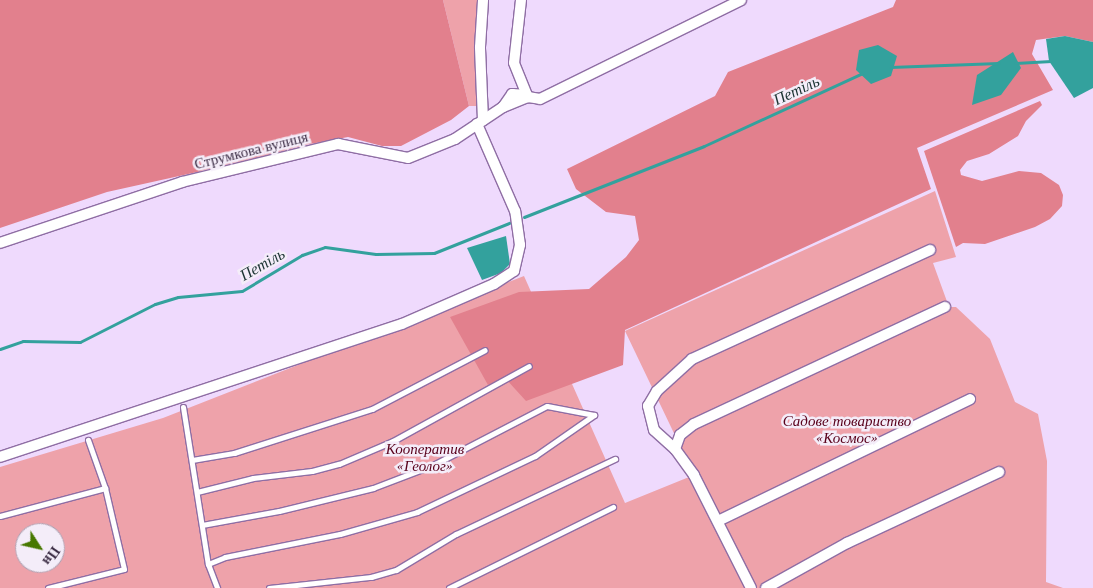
<!DOCTYPE html>
<html>
<head>
<meta charset="utf-8">
<style>
	body { margin:0 }
	#map { position:relative; width:1093px; height:588px; overflow:hidden; background:#efdafd; font-family:"Libre Baskerville",serif }
	div>[style] { position:absolute }
	[style*='--x'] { left:calc(var(--x)*1px); top:calc(var(--y)*1px); width:calc(var(--w)*1px); rotate:calc(var(--a)*1deg) }
	.green>* { inset:0; background:#eea2aa }
	.forest>* { inset:0; background:#e2808d }
	.water>* { inset:0; background:#33a19d }
	.stream>* { height:3px; margin:-1.5px; padding:0 1.5px; transform-origin:1.5px; border-radius:1.5px; background:#33a19d }
	.roads { filter:drop-shadow(1px 0 #8f6ea4) drop-shadow(-1px 0 #8f6ea4) drop-shadow(0 1px #8f6ea4) drop-shadow(0 -1px #8f6ea4) }
	.lane>* { height:5px; margin:-2.5px; padding:0 2.5px; transform-origin:2.5px; border-radius:2.5px; background:#fff }
	.street>* { height:10px; margin:-5px; padding:0 5px; transform-origin:5px; border-radius:5px; background:#fff }
	span { translate:-50% -50%; white-space:nowrap; text-align:center; line-height:1.15; -webkit-text-stroke:5px #f4edf9; paint-order:stroke }
	.street-label { font-size:15px; color:#3e2f47 }
	.park-label { font-size:15px; color:#59001b; font-style:italic }
	.water-label { font-size:16px; color:#1c3433; font-style:italic }
	.north { position:absolute; left:15px; top:523px; width:50px; height:50px; box-sizing:border-box; background:#f4edf9; border:1px solid #aba1b2; border-radius:50%; rotate:125deg; font-size:14px; font-weight:700; line-height:20px; text-align:center; color:#3e2f47 }
	.north::after { content:''; display:block; margin:auto; width:18px; height:22px; background:#477800; clip-path:polygon(50% 0,100% 100%,50% 72%,0 100%) }
</style>
</head>
<body>
<div id="map">
	<div class="green">
		<div style="clip-path:polygon(443px 0,477px 0,477px 106px,469px 106px)"></div>
		<div style="clip-path:polygon(evenodd,935px 191px,956px 257px,933px 263px,949px 307px,956px 307px,990px 339px,1015px 402px,1038px 414px,1047px 461px,1046px 582px,1063px 588px,0 588px,0 467px,163px 418px,524px 276px,625px 503px,694px 475px,625px 331px,935px 191px,25px 533px,55px 533px,55px 563px,25px 563px,25px 533px)"></div>
	</div>
	<div class="forest">
		<div style="clip-path:polygon(0 0,443px 0,469px 106px,451px 120px,401px 146px,382px 146px,348px 137px,305px 145px,247px 161px,107px 192px,0 228px)"></div>
		<div style="clip-path:polygon(896px 0,1093px 0,1093px 42px,1065px 36px,1036px 40px,1032px 54px,1053px 90px,917px 148px,931px 189px,625px 330px,623px 365px,526px 401px,505px 378px,488px 385px,450px 317px,519px 292px,589px 289px,626px 257px,639px 240px,635px 216px,606px 212px,576px 189px,567px 169px,715px 96px,728px 72px,893px 7px)"></div>
		<div style="clip-path:polygon(1040px 101px,1042px 105px,1026px 121px,1018px 136px,989px 154px,967px 161px,960px 170px,961px 175px,982px 181px,1019px 171px,1041px 173px,1059px 185px,1063px 195px,1062px 206px,1050px 219px,1035px 227px,985px 244px,963px 243px,956px 247px,924px 151px)"></div>
	</div>
	<div class="water">
		<div style="clip-path:polygon(1065px 36px,1093px 42px,1093px 88px,1074px 98px,1049px 61px,1046px 39px)"></div>
		<div style="clip-path:polygon(878px 45px,897px 56px,891px 76px,871px 84px,856px 70px,859px 50px)"></div>
		<div style="clip-path:polygon(1013px 52px,1021px 68px,1001px 95px,972px 105px,977px 75px)"></div>
		<div style="clip-path:polygon(506px 236px,510px 264px,501px 273px,482px 280px,467px 248px)"></div>
	</div>
	<div class="stream">
		<div style="--x:1015;--y:63;--w:36;--a:-3"></div>
		<div style="--x:890;--y:67;--w:109;--a:-2.1"></div>
		<div style="--x:524;--y:217;--w:193;--a:-21.5"></div>
		<div style="--x:704;--y:146;--w:175;--a:-24.7"></div>
		<div style="--x:0;--y:349;--w:24;--a:-19"></div>
		<div style="--x:23;--y:341;--w:57;--a:1"></div>
		<div style="--x:80;--y:342;--w:84;--a:-26.9"></div>
		<div style="--x:155;--y:304;--w:24;--a:-17"></div>
		<div style="--x:178;--y:297;--w:64;--a:-5.4"></div>
		<div style="--x:242;--y:291;--w:70;--a:-31"></div>
		<div style="--x:302;--y:255;--w:24;--a:-19"></div>
		<div style="--x:325;--y:247;--w:51;--a:7.8"></div>
		<div style="--x:376;--y:254;--w:58;--a:-1"></div>
		<div style="--x:434;--y:253;--w:81;--a:-21.8"></div>
	</div>
	<div class="roads">
		<div class="lane">
			<div style="--x:183;--y:407;--w:159;--a:81"></div>
			<div style="--x:208;--y:564;--w:26;--a:69"></div>
			<div style="--x:192;--y:460;--w:43;--a:-9.5"></div>
			<div style="--x:234;--y:453;--w:145;--a:-17.7"></div>
			<div style="--x:372;--y:409;--w:127;--a:-27.6"></div>
			<div style="--x:197;--y:492;--w:58;--a:-14"></div>
			<div style="--x:253;--y:478;--w:59;--a:-6.8"></div>
			<div style="--x:312;--y:471;--w:28;--a:-15"></div>
			<div style="--x:339;--y:464;--w:59;--a:-23.1"></div>
			<div style="--x:393;--y:441;--w:155;--a:-28.9"></div>
			<div style="--x:0;--y:516;--w:109;--a:-14.9"></div>
			<div style="--x:202;--y:525;--w:78;--a:-10.3"></div>
			<div style="--x:279;--y:511;--w:97;--a:-13.7"></div>
			<div style="--x:373;--y:488;--w:64;--a:-21"></div>
			<div style="--x:433;--y:465;--w:128;--a:-27.4"></div>
			<div style="--x:547;--y:406;--w:48;--a:10.8"></div>
			<div style="--x:208;--y:564;--w:18;--a:-22"></div>
			<div style="--x:225;--y:557;--w:117;--a:-11.3"></div>
			<div style="--x:340;--y:534;--w:80;--a:-15.9"></div>
			<div style="--x:417;--y:512;--w:131;--a:-25.4"></div>
			<div style="--x:535;--y:456;--w:72;--a:-34.8"></div>
			<div style="--x:48;--y:588;--w:78;--a:-14"></div>
			<div style="--x:124;--y:569;--w:83;--a:-103.2"></div>
			<div style="--x:105;--y:488;--w:51;--a:-109.5"></div>
			<div style="--x:269;--y:588;--w:103;--a:-6.2"></div>
			<div style="--x:371;--y:577;--w:26;--a:-16"></div>
			<div style="--x:396;--y:570;--w:70;--a:-31"></div>
			<div style="--x:456;--y:534;--w:176;--a:-25.3"></div>
			<div style="--x:449;--y:588;--w:183;--a:-26.3"></div>
		</div>
		<div class="street">
			<div style="--x:521;--y:0;--w:63;--a:96.3"></div>
			<div style="--x:514;--y:63;--w:37;--a:68"></div>
			<div style="--x:503;--y:107;--w:16;--a:-55"></div>
			<div style="--x:512;--y:94;--w:15;--a:4"></div>
			<div style="--x:483;--y:120;--w:73;--a:-92.4"></div>
			<div style="--x:480;--y:47;--w:47;--a:-86.3"></div>
			<div style="--x:0;--y:243;--w:192;--a:-18.5"></div>
			<div style="--x:182;--y:182;--w:161;--a:-13.7"></div>
			<div style="--x:338;--y:144;--w:71;--a:11.3"></div>
			<div style="--x:408;--y:158;--w:51;--a:-22"></div>
			<div style="--x:455;--y:139;--w:58;--a:-33.7"></div>
			<div style="--x:503;--y:107;--w:27;--a:-22"></div>
			<div style="--x:528;--y:97;--w:12;--a:9"></div>
			<div style="--x:540;--y:99;--w:224;--a:-26.2"></div>
			<div style="--x:675;--y:449;--w:28;--a:-138"></div>
			<div style="--x:654;--y:430;--w:25;--a:-104"></div>
			<div style="--x:648;--y:406;--w:17;--a:-59"></div>
			<div style="--x:657;--y:391;--w:47;--a:-42.4"></div>
			<div style="--x:692;--y:359;--w:262;--a:-24.6"></div>
			<div style="--x:0;--y:457;--w:423;--a:-18.3"></div>
			<div style="--x:402;--y:324;--w:100;--a:-23.5"></div>
			<div style="--x:494;--y:284;--w:24;--a:-33"></div>
			<div style="--x:514;--y:271;--w:27;--a:-77"></div>
			<div style="--x:520;--y:245;--w:34;--a:-98"></div>
			<div style="--x:515;--y:211;--w:95;--a:-113.6"></div>
			<div style="--x:718;--y:521;--w:280;--a:-25.8"></div>
			<div style="--x:751;--y:588;--w:127;--a:-116.8"></div>
			<div style="--x:694;--y:475;--w:32;--a:-126"></div>
			<div style="--x:675;--y:449;--w:15;--a:-70"></div>
			<div style="--x:680;--y:435;--w:18;--a:-38"></div>
			<div style="--x:694;--y:424;--w:277;--a:-25"></div>
			<div style="--x:766;--y:588;--w:93;--a:-29.1"></div>
			<div style="--x:847;--y:543;--w:168;--a:-25"></div>
		</div>
	</div>
	<div class="street-label">
		<span style="left:251px;top:150px;rotate:-14deg">Струмкова вулиця</span>
	</div>
	<div class="park-label">
		<span style="left:847px;top:429px">Садове товариство<br>«Космос»</span>
		<span style="left:425px;top:457px">Кооператив<br>«Геолог»</span>
	</div>
	<div class="water-label">
		<span style="left:796px;top:90px;rotate:-25deg">Петіль</span>
		<span style="left:262px;top:264px;rotate:-30deg">Петіль</span>
	</div>
	<div class="north">Пн</div>
</div>
</body>
</html>
